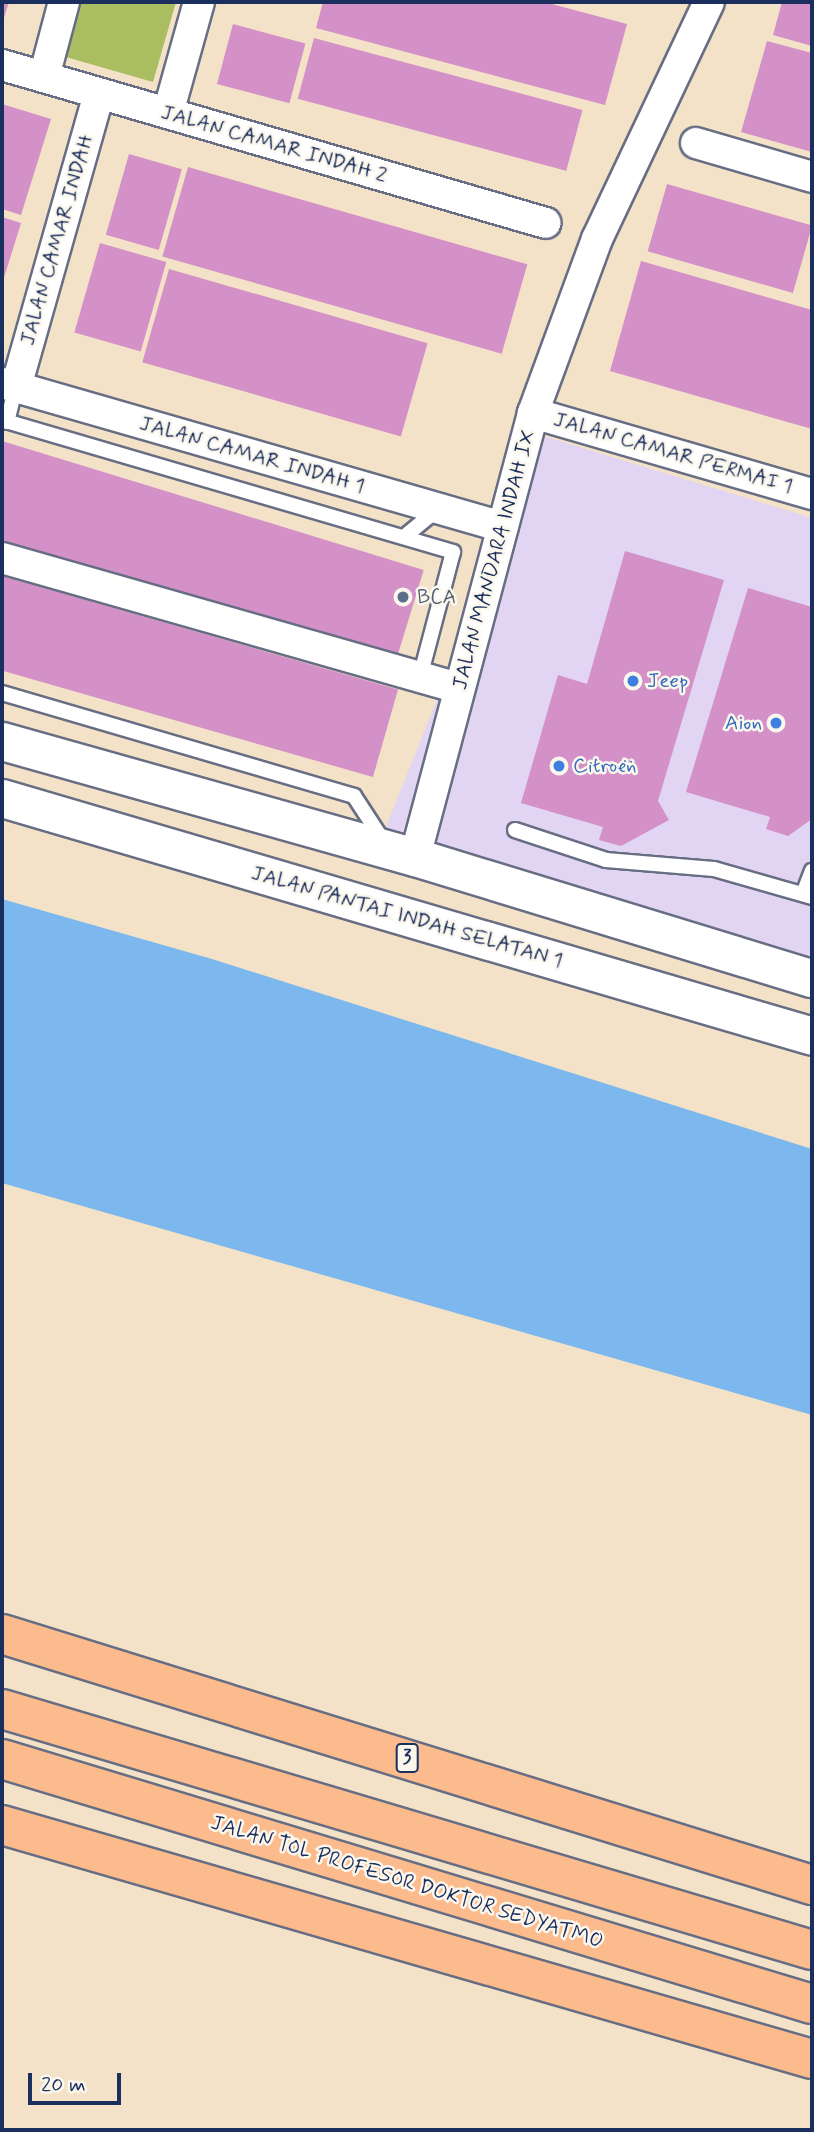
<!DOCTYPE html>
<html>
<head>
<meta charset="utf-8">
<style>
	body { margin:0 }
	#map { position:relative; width:814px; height:2132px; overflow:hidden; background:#f3e2c7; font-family:Mynerve,sans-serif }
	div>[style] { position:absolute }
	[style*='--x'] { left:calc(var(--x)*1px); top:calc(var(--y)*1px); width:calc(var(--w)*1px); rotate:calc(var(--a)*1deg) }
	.built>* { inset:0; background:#e2d4f3 }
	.green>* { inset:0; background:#abbd61 }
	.water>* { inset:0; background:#7cb8ee }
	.building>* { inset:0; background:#d391c8; transform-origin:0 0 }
	.roads { filter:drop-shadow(2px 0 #676e83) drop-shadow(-2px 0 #676e83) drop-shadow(0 2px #676e83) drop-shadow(0 -2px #676e83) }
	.service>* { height:14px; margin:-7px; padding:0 7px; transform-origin:7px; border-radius:7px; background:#fff }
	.minor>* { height:30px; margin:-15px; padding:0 15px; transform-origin:15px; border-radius:15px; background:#fff }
	.tertiary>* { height:37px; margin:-18.5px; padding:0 18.5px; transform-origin:18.5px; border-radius:18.5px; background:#fff }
	.motorway>* { height:38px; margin:-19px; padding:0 19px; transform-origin:19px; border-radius:19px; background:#fbbb8d }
	.dots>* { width:19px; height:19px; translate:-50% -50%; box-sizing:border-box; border:4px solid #fbf7ec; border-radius:50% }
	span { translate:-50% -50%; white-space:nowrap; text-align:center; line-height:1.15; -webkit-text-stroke:5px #fbf7ec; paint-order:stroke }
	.shield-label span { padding:2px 5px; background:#fbf7ec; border:2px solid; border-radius:5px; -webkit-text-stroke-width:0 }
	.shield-label { font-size:19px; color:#1b2f5e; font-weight:700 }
	.street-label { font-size:21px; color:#1b2f5e }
	.service-label { font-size:21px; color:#4e5e75 }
	.left { translate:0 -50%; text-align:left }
	.shop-label { font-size:21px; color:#366cbe }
	.right { translate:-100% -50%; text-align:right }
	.frame { position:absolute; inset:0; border:4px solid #1b2f5e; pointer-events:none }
	.scale { position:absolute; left:28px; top:2073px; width:93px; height:32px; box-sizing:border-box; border:4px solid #1b2f5e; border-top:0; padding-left:9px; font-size:21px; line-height:24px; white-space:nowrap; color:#1b2f5e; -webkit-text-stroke:5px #fbf7ec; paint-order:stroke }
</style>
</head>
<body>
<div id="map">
	<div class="built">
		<div style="clip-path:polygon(543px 436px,812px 518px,812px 988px,373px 859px)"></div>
	</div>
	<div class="green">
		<div style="clip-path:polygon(58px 2px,176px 2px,153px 82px,45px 51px)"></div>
	</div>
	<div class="water">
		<div style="clip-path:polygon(2px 899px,212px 959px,812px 1149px,812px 1415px,2px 1183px)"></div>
	</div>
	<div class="building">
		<div style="clip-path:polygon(2px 2px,9px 2px,2px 24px)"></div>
		<div style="clip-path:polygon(323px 2px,544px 2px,627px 24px,605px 105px,316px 28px)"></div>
		<div style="clip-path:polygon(782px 2px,812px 2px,812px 46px,773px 35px)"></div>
		<div style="left:233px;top:24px;width:75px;height:62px;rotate:15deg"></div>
		<div style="left:314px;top:38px;width:278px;height:63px;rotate:15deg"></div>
		<div style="clip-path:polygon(767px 41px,812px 53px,812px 152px,741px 132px)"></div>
		<div style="clip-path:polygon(2px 104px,51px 119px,21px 215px,2px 209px)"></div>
		<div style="left:129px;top:154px;width:55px;height:84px;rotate:16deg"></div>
		<div style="left:188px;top:167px;width:353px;height:93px;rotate:16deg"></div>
		<div style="left:667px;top:184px;width:151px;height:70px;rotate:16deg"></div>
		<div style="clip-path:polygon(2px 217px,21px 223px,2px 284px)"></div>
		<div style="left:100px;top:243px;width:69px;height:93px;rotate:16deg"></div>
		<div style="clip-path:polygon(641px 261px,812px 310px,812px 429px,610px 371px)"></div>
		<div style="left:169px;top:269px;width:269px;height:97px;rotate:16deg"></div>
		<div style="left:2px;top:441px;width:441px;height:101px;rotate:17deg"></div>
		<div style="clip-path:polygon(625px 551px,724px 580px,658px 801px,669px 820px,621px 846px,599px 840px,603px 827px,521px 803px,558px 675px,587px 684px)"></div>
		<div style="left:2px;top:576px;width:412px;height:91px;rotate:16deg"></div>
		<div style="clip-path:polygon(748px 588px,812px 607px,812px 819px,788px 836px,766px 829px,770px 817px,686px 792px)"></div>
	</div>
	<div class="roads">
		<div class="service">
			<div style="--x:2;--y:420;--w:470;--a:16.3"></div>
			<div style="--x:453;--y:552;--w:129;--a:104.8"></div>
			<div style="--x:7;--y:422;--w:36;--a:-76"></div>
			<div style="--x:404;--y:537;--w:44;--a:-39.5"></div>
			<div style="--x:2;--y:693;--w:367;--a:16.3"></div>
			<div style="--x:354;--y:796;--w:55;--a:56.9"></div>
			<div style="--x:515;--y:830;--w:96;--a:18.2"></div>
			<div style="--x:606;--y:860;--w:108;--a:4.8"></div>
			<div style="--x:714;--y:869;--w:102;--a:15.9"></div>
			<div style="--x:803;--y:894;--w:25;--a:-69"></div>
		</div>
		<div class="minor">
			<div style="--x:2;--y:65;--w:566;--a:16.2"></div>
			<div style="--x:44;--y:77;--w:78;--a:-75.1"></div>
			<div style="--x:168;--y:113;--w:115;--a:-74.4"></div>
			<div style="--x:696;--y:143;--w:121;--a:16.3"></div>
			<div style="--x:2;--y:383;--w:521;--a:16.04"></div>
			<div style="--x:16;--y:387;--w:305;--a:-74.2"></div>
			<div style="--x:533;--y:413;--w:291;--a:16.2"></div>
			<div style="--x:2;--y:558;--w:475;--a:15.9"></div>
			<div style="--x:415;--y:857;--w:459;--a:-75.1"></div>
			<div style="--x:533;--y:413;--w:185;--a:-69.8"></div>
			<div style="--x:597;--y:239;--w:262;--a:-64.7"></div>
		</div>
		<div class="tertiary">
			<div style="--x:2;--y:741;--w:429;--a:15.7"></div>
			<div style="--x:415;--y:857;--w:415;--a:17"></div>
			<div style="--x:2;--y:798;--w:844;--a:16.37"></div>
		</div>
		<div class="motorway">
			<div style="--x:2;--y:1634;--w:848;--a:17.22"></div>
			<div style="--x:2;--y:1709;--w:845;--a:16.57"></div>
			<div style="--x:2;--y:1759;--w:846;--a:16.83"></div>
			<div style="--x:2;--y:1825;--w:843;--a:16.11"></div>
		</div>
	</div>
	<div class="dots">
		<div style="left:403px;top:597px;background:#5c6f8a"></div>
		<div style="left:633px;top:681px;background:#3f7fe0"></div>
		<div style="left:776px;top:723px;background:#3f7fe0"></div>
		<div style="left:559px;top:766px;background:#3f7fe0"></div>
	</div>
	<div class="shield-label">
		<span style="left:407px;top:1758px">3</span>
	</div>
	<div class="street-label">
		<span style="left:274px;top:144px;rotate:16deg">JALAN CAMAR INDAH 2</span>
		<span style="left:57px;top:240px;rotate:-74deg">JALAN CAMAR INDAH</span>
		<span style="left:673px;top:453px;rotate:16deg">JALAN CAMAR PERMAI 1</span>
		<span style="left:252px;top:455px;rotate:16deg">JALAN CAMAR INDAH 1</span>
		<span style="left:494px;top:560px;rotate:-75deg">JALAN MANDARA INDAH IX</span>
		<span style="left:407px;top:917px;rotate:16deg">JALAN PANTAI INDAH SELATAN 1</span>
		<span style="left:407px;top:1882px;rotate:17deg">JALAN TOL PROFESOR DOKTOR SEDYATMO</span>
	</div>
	<div class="service-label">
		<span class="left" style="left:417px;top:597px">BCA</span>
	</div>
	<div class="shop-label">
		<span class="left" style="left:647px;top:681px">Jeep</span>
		<span class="right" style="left:762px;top:723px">Aion</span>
		<span class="left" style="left:573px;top:766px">Citroën</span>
	</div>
	<div class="frame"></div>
	<div class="scale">20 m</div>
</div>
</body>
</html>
